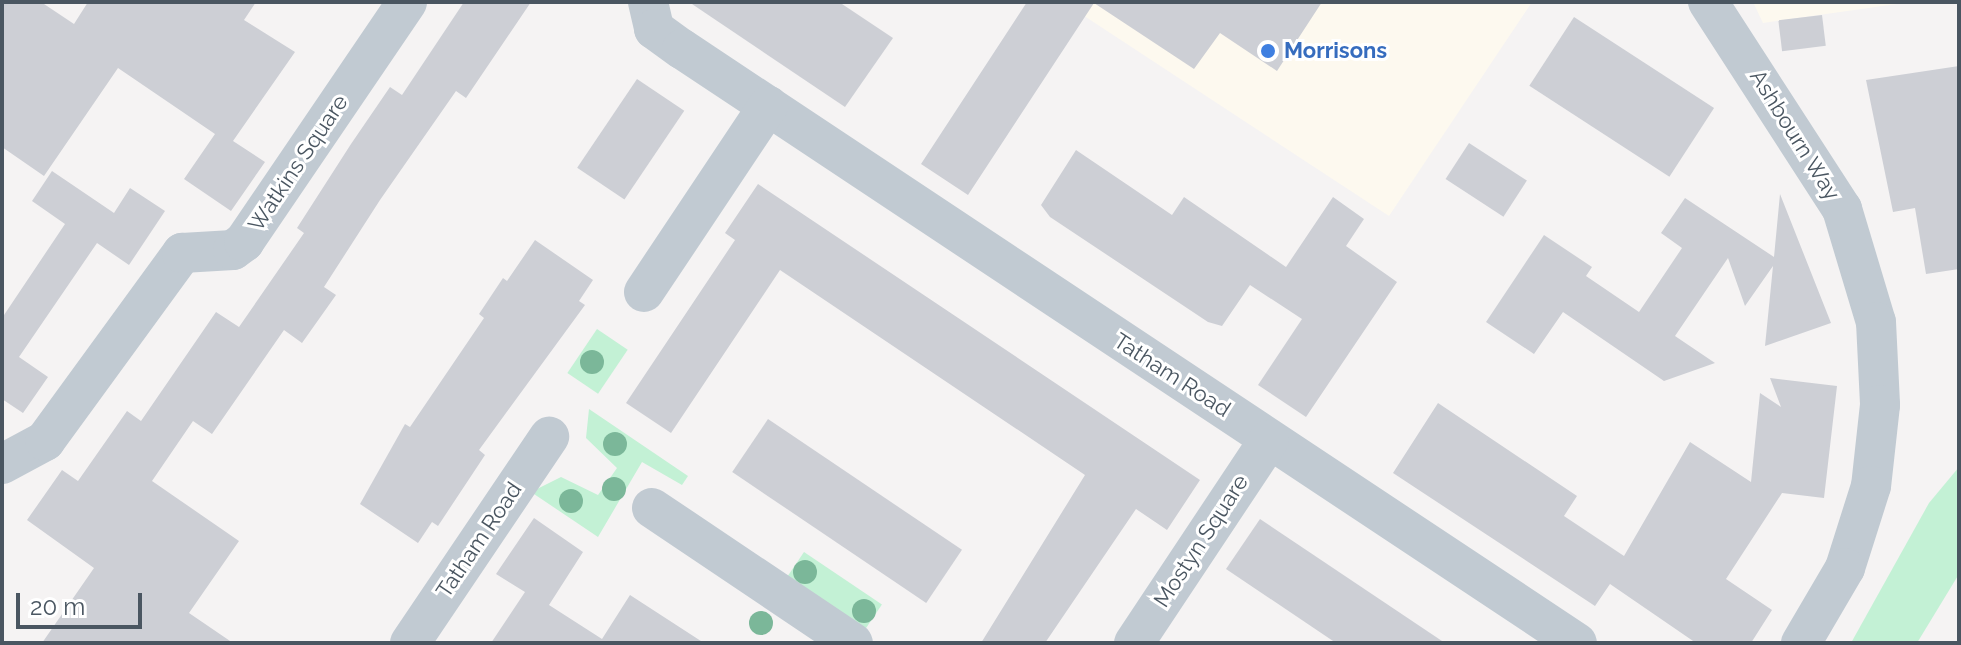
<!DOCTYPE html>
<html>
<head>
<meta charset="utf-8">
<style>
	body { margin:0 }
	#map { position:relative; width:1961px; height:645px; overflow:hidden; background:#f5f3f3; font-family:Raleway,sans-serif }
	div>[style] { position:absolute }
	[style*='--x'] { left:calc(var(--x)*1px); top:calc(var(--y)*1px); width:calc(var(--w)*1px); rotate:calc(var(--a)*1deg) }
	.commercial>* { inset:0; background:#fdf9ef }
	.green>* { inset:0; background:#c3f1d5; transform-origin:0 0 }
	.building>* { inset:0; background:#cdcfd5; transform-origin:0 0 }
	.street>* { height:40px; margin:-20px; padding:0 20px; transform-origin:20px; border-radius:20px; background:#c1cad2 }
	.trees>* { width:24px; height:24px; margin:-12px; border-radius:50%; background:#7bb799 }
	.dots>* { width:22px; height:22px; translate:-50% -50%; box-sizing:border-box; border:4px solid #fff; border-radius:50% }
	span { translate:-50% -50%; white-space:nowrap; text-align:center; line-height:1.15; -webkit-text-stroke:6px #fff; paint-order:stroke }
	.shop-label { font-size:22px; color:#366cbe; font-weight:700 }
	.left { translate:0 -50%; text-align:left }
	.street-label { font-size:22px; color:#4a5661 }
	.frame { position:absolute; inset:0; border:4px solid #4a5661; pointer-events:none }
	.scale { position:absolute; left:16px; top:593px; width:126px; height:36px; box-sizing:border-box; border:4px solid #4a5661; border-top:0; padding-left:10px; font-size:24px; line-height:28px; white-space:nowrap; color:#4a5661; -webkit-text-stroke:6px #fff; paint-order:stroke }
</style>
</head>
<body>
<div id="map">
	<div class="commercial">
		<div style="clip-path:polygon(1063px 2px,1532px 2px,1389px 216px)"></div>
		<div style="clip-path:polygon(1753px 2px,1911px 2px,1763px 23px)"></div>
	</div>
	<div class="green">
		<div style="left:597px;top:329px;width:37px;height:53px;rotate:34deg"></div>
		<div style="clip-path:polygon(589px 409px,688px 476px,682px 485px,642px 462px,598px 537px,531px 492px,561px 477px,598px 495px,617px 468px,586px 438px)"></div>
		<div style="clip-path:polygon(1959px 467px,1959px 574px,1917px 643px,1851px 643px,1929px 503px)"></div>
		<div style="left:804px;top:552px;width:94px;height:32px;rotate:34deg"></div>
	</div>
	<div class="building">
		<div style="clip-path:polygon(2px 2px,41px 2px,74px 24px,88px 2px,256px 2px,244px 20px,295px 52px,233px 141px,265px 162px,231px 211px,184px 179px,215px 134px,118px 68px,44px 176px,2px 147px)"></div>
		<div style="clip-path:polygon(464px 2px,531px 2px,466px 98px,456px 91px,380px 200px,324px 287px,336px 295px,302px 343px,284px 330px,212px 434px,193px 421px,152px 481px,239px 541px,189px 613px,233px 643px,42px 643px,94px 568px,27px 520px,62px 470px,78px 481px,127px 411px,141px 421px,216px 312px,239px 327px,304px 233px,297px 228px,351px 144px,390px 87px,402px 95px)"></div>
		<div style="clip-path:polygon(689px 2px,839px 2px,893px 38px,845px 107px)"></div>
		<div style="clip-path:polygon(1027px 2px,1322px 2px,1277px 71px,1220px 33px,1194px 69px,1094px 3px,968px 195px,921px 164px)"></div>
		<div style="left:1822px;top:15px;width:31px;height:44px;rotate:83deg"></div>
		<div style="left:1574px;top:17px;width:167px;height:82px;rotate:33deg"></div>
		<div style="clip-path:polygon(1959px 66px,1959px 269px,1926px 274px,1915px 208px,1893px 212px,1866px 80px)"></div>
		<div style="left:637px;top:79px;width:57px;height:107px;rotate:34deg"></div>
		<div style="left:1469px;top:143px;width:69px;height:43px;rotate:33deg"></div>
		<div style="clip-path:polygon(1076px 150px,1172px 215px,1184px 197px,1286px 267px,1333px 197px,1364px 219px,1346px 246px,1397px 282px,1306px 417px,1258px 385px,1302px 319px,1250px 285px,1222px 326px,1208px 322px,1050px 217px,1041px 205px)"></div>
		<div style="clip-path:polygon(52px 171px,114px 213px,130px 188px,165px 211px,129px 265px,97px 243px,19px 357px,48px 377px,23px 413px,2px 399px,2px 318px,65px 224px,32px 201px)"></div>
		<div style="clip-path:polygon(758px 184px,1200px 480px,1167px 530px,1136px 509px,1045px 643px,981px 643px,1085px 475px,780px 270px,671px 433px,626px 403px,735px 240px,725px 233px)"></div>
		<div style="clip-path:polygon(1780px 194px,1831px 323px,1765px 346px,1773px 266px,1745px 306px,1728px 258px,1675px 336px,1715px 363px,1664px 381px,1563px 312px,1534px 354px,1486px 322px,1544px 235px,1592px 267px,1586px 276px,1639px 312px,1682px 248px,1661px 233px,1685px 198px,1774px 257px)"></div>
		<div style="clip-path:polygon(535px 240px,593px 280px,579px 301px,585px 305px,479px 450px,485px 455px,438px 526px,432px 522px,418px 543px,360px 504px,405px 424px,410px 427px,484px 318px,479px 314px,503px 278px,507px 281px)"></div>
		<div style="clip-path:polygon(1770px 378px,1837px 386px,1824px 498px,1782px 493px,1726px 579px,1772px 610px,1751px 643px,1696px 643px,1610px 584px,1595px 606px,1393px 473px,1438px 403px,1577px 496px,1564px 516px,1624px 556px,1690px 442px,1751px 482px,1760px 393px,1781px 407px)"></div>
		<div style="left:768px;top:419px;width:234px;height:64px;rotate:34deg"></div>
		<div style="clip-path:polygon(534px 518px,583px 552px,549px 605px,602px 639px,630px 595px,704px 643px,491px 643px,525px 592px,496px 574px)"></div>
		<div style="clip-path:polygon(1260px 519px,1445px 643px,1336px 643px,1226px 569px)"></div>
	</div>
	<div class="street">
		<div style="--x:648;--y:2;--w:28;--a:77"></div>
		<div style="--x:654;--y:29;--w:34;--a:36"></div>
		<div style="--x:682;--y:49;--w:1074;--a:33.57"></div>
		<div style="--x:1708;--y:2;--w:247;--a:57.1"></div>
		<div style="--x:1842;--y:209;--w:118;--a:73.3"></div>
		<div style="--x:1876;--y:322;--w:83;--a:87.2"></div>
		<div style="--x:1880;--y:405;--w:81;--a:96.3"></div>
		<div style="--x:1871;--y:486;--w:86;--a:107.6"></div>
		<div style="--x:1845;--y:568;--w:87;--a:120.4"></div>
		<div style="--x:644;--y:292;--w:224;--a:-56.3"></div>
		<div style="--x:2;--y:464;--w:49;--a:-28.1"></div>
		<div style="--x:45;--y:441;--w:233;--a:-53.9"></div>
		<div style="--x:182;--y:253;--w:51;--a:-3.4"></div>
		<div style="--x:233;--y:250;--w:14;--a:-36"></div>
		<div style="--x:244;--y:242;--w:290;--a:-55.8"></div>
		<div style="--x:652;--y:508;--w:242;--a:33.9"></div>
		<div style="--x:410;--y:643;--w:249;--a:-56"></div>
		<div style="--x:1134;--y:643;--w:244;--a:-56.4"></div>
	</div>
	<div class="trees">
		<div style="left:592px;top:362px"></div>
		<div style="left:615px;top:444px"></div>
		<div style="left:614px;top:489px"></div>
		<div style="left:571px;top:501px"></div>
		<div style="left:805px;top:572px"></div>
		<div style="left:864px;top:611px"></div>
		<div style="left:761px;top:623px"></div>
	</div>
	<div class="dots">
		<div style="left:1268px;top:51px;background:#3f7fe0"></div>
	</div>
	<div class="shop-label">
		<span class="left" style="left:1284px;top:51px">Morrisons</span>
	</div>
	<div class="street-label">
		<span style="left:1795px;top:135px;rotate:58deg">Ashbourn Way</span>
		<span style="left:298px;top:163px;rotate:-56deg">Watkins Square</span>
		<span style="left:1172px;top:375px;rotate:33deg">Tatham Road</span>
		<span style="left:479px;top:540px;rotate:-56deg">Tatham Road</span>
		<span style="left:1201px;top:541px;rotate:-57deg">Mostyn Square</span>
	</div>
	<div class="frame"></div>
	<div class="scale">20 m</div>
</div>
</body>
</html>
